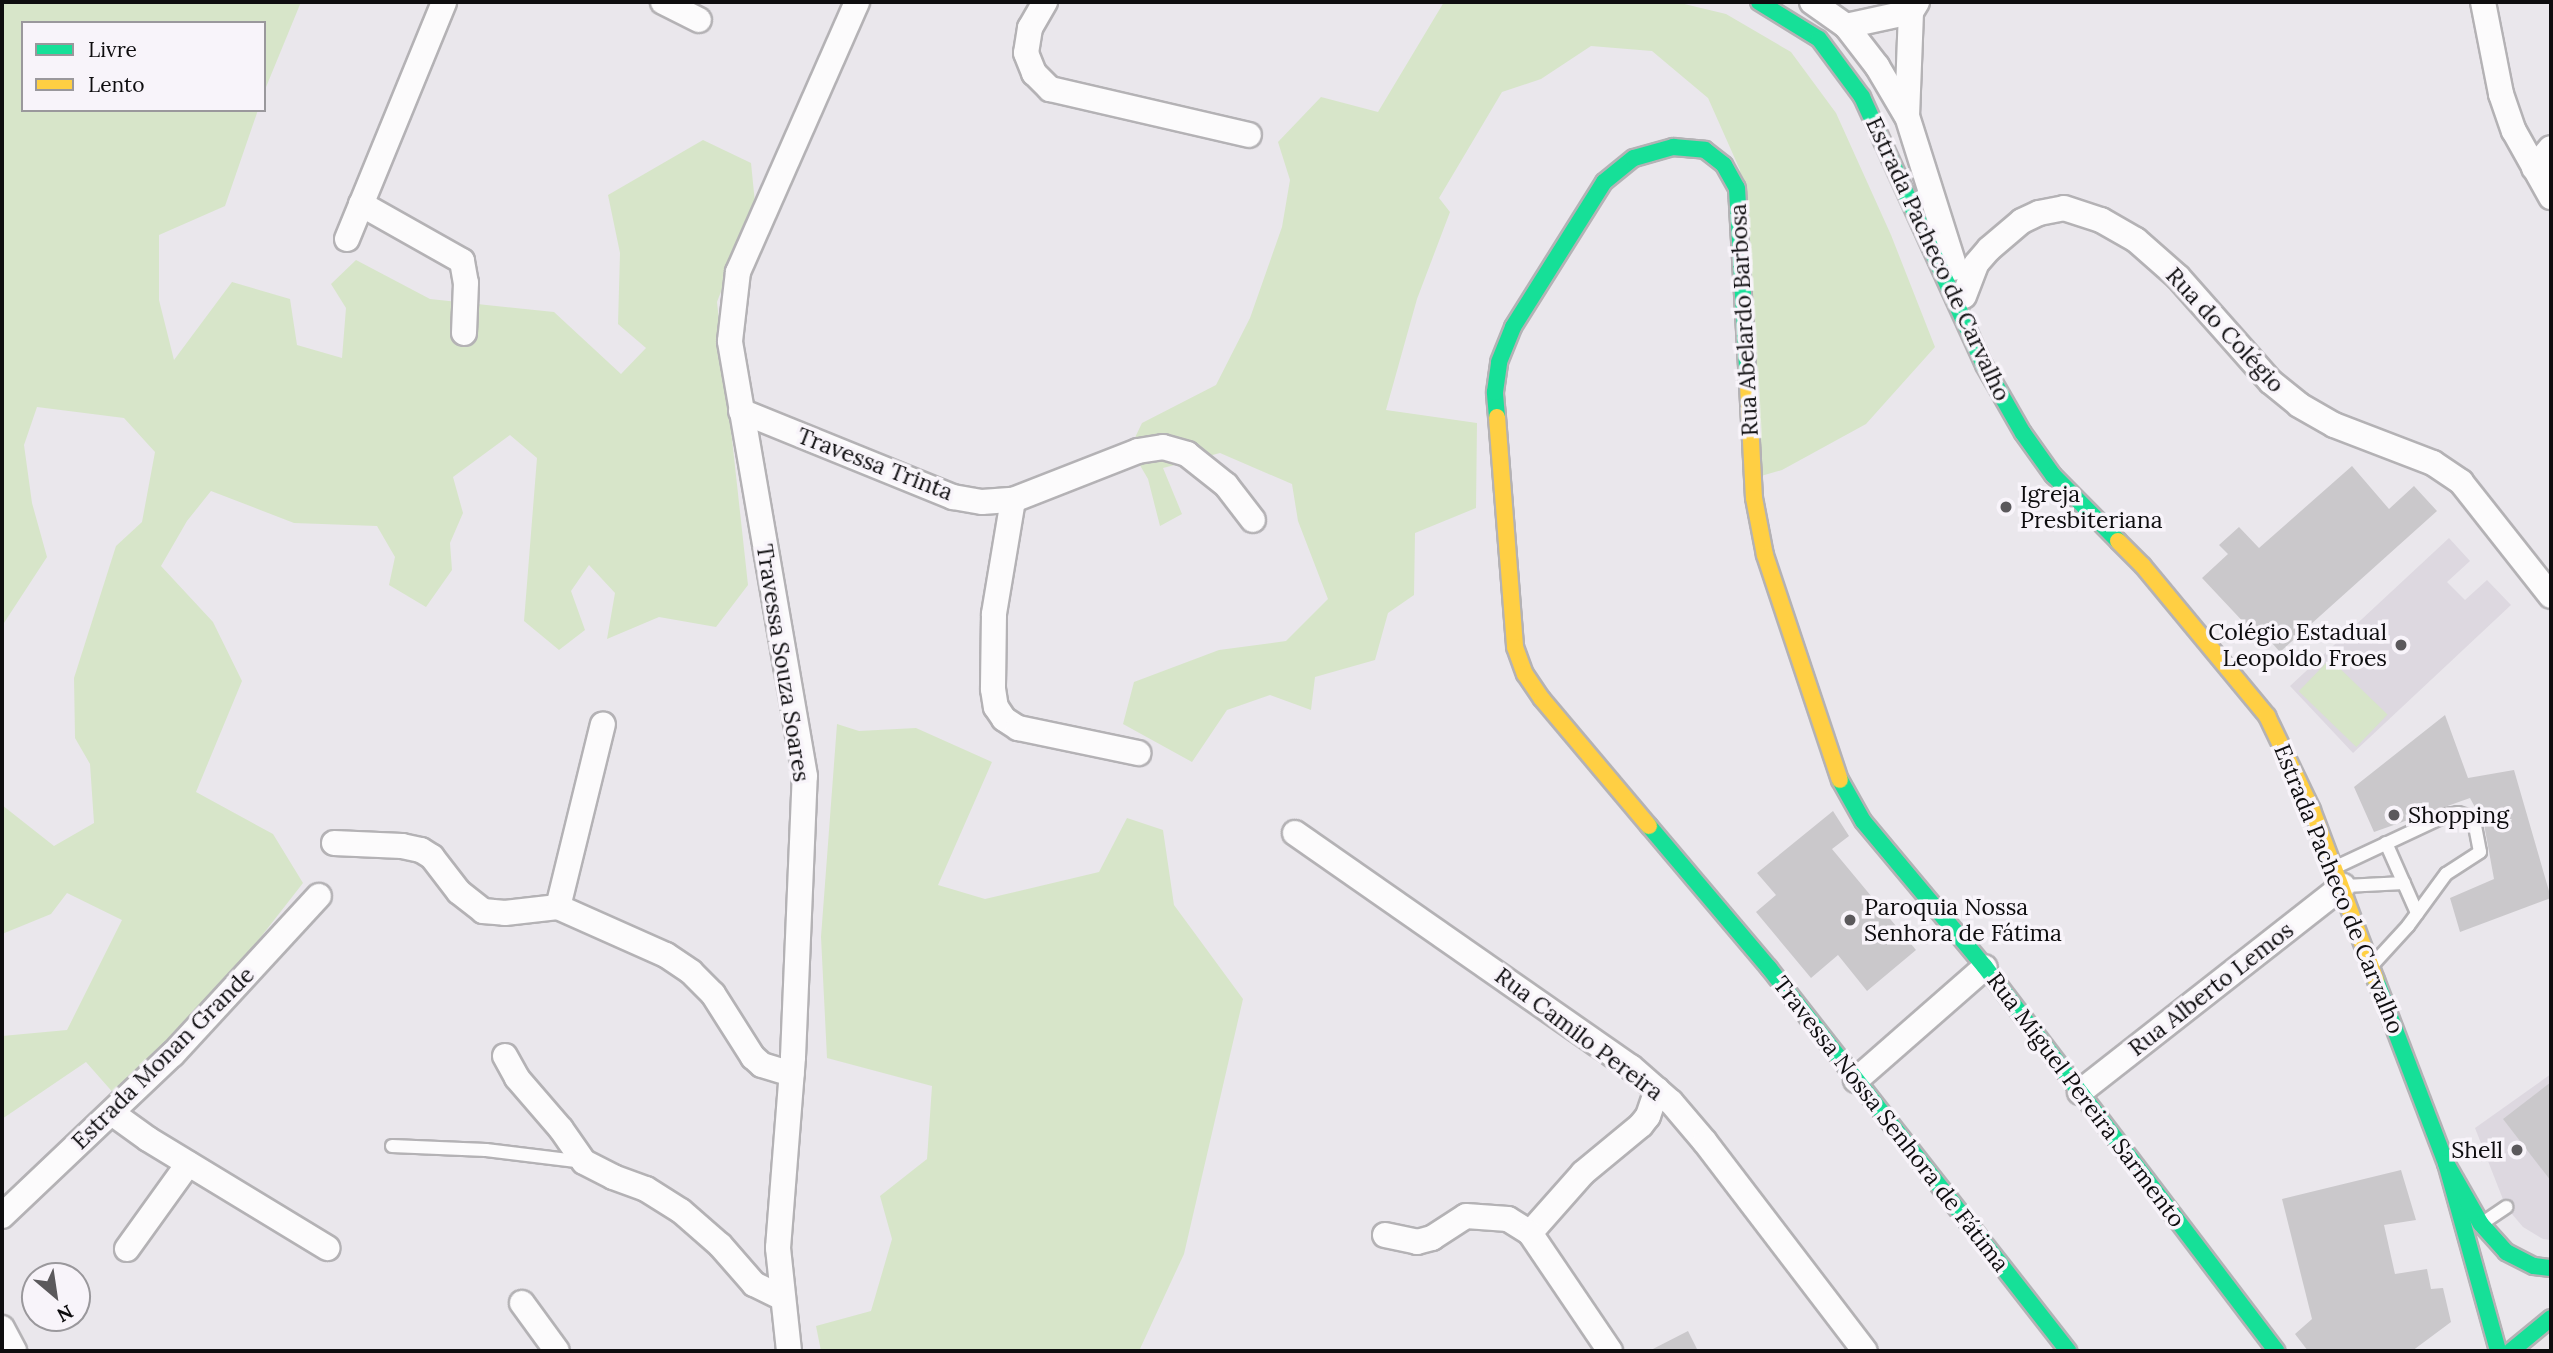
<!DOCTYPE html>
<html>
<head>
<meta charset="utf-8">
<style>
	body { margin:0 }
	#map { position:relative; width:2553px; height:1353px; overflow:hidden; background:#eae7ec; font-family:Lora,serif }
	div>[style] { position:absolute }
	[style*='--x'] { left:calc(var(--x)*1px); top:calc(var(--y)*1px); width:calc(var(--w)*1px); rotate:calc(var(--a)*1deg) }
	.built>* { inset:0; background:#ddd8e0 }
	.green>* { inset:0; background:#d7e5c9; transform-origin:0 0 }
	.building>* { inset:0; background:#cac8cb }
	.roads { filter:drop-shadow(2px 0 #b4b2b5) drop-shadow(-2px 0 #b4b2b5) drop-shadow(0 2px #b4b2b5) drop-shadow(0 -2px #b4b2b5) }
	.lane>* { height:12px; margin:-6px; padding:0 6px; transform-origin:6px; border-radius:6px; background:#fcfbfc }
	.street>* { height:24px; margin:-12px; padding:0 12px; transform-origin:12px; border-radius:12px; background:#fcfbfc }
	.fast>* { height:16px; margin:-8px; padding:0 8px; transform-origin:8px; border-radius:8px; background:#16e098 }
	.slow>* { height:16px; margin:-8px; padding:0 8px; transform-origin:8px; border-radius:8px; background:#ffcf43 }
	.dots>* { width:19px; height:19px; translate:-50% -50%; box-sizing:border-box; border:4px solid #f8f4fa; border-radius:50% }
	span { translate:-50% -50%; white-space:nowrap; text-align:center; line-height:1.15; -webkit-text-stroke:7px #f8f4fa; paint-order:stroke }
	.street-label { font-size:23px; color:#0e0d0f }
	.poi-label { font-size:23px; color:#0e0d0f }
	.left { translate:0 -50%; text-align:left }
	.right { translate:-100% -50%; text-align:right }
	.frame { position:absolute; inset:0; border:4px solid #0e0d0f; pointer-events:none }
	.legend { position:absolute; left:21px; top:21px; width:245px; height:91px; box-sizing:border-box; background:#f8f4fa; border:2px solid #9a989c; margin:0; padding:9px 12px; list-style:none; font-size:21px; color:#0e0d0f }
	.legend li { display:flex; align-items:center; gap:14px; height:35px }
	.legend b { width:35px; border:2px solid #9a989c }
	.north { position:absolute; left:21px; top:1262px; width:70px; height:70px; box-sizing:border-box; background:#f8f4fa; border:2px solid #9a989c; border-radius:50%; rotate:151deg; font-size:19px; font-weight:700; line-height:28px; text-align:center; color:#0e0d0f }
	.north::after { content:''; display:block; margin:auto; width:24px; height:32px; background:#5b595c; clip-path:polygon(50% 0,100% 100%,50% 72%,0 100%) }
</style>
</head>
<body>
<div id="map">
	<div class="built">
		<div style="clip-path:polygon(2449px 538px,2470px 561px,2447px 582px,2465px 600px,2487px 580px,2511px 605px,2353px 753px,2290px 686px)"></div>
		<div style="clip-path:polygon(2551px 1074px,2551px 1240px,2543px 1239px,2523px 1227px,2506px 1207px,2475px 1128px)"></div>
	</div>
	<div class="green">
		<div style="clip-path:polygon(2px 2px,301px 2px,264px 92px,264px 23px,23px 23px,23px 110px,258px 110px,225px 206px,159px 235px,159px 300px,174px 360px,232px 282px,290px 299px,297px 345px,342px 358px,346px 308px,331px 284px,356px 260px,430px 299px,554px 312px,621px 374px,646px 348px,618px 324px,620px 253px,608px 195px,703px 140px,751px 163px,755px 203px,717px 302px,748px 585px,716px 627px,659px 617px,607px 639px,615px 593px,589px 565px,571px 591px,585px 630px,559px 650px,524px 621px,537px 458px,510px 435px,453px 477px,463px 513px,450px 543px,452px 570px,426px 607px,389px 585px,395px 557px,377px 526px,294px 523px,211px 491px,187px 521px,161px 566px,213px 622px,242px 681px,196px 792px,273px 834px,303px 883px,206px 1007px,116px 1096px,86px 1062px,2px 1119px,2px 1036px,67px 1030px,122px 920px,67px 893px,51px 914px,2px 934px,2px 805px,54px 846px,94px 823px,90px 764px,75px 738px,74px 678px,116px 546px,142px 522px,155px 452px,124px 418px,37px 407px,24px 445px,32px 503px,47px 557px,2px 626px)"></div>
		<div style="clip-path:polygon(1444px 2px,1676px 2px,1726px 14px,1791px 52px,1836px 113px,1891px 235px,1935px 347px,1866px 424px,1782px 470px,1761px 476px,1740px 170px,1708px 98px,1652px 51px,1591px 46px,1541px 79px,1502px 92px,1439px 198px,1450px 212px,1417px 299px,1386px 410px,1477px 423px,1476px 508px,1415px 533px,1414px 595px,1388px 613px,1375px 660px,1315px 677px,1311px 710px,1270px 695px,1227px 710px,1192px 762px,1123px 724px,1134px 682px,1219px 650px,1286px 641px,1328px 599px,1298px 521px,1292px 484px,1220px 453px,1163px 468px,1182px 514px,1160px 526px,1148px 479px,1130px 448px,1142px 423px,1216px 385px,1250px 318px,1282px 227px,1290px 180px,1278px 142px,1321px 97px,1378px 112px)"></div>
		<div style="left:2330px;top:659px;width:80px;height:45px;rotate:44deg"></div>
		<div style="clip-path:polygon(837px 724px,859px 731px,916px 728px,992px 762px,938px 885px,985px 899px,1099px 872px,1127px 818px,1163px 830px,1174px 905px,1243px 999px,1184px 1254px,1139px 1351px,821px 1351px,816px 1326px,871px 1311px,892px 1239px,880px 1196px,927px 1159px,932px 1086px,827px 1058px,821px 937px)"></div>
	</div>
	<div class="building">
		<div style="clip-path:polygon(2352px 466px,2389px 509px,2414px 486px,2437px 511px,2280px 652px,2253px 622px,2248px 627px,2202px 578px,2228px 554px,2219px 545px,2239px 527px,2259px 548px)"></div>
		<div style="clip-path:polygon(2445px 715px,2468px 778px,2514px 770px,2551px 898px,2460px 932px,2450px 898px,2494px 879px,2484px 824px,2470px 798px,2374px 832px,2354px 787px)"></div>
		<div style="clip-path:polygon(1833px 811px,1849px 836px,1832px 849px,1916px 950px,1867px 991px,1838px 955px,1811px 978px,1756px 912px,1776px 895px,1757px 873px)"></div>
		<div style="clip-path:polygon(2551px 1082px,2551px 1181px,2503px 1119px)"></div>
		<div style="clip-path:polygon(2401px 1170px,2416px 1220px,2384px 1225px,2395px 1274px,2427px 1269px,2431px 1289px,2443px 1288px,2451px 1322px,2412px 1351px,2308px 1351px,2295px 1334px,2312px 1319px,2282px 1199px)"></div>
		<div style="clip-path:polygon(1688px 1331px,1698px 1351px,1649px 1351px)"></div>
	</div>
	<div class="roads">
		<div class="lane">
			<div style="--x:2386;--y:843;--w:77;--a:66.1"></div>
			<div style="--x:2336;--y:867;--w:123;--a:-25.1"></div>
			<div style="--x:2447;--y:815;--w:11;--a:-10"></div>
			<div style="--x:2458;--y:813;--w:13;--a:18"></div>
			<div style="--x:2470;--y:817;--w:10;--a:61"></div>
			<div style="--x:2475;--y:826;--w:26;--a:79"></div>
			<div style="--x:2480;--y:852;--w:40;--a:147.1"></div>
			<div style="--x:2446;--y:874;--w:64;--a:126.2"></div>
			<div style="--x:2408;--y:926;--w:49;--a:132.5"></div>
			<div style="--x:2345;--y:886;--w:59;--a:-2.9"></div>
			<div style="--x:392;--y:1146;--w:94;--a:2.4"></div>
			<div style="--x:486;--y:1150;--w:99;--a:7"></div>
			<div style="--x:2484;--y:1222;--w:27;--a:-34"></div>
		</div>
		<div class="street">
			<div style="--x:663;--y:2;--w:40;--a:26.6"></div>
			<div style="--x:1045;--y:2;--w:30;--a:120"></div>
			<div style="--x:1030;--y:28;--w:25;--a:99"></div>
			<div style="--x:1026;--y:53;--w:22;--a:68"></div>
			<div style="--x:1034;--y:73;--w:23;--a:45"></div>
			<div style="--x:1050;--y:89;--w:204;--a:13"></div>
			<div style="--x:1812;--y:2;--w:42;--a:35.2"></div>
			<div style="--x:1846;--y:26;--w:66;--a:-12.2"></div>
			<div style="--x:1917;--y:2;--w:12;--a:121"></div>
			<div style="--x:1911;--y:12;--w:104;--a:92.2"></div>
			<div style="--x:1907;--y:116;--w:159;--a:72.5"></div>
			<div style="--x:2483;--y:2;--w:94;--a:78.9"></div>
			<div style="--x:2501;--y:94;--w:39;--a:71"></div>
			<div style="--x:2514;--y:131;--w:76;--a:60.7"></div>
			<div style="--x:1846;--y:26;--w:51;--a:52.2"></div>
			<div style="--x:1877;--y:66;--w:57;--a:59.4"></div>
			<div style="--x:2534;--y:168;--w:26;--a:-50"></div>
			<div style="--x:361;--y:204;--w:116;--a:29.4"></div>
			<div style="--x:462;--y:261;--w:22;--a:80"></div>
			<div style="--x:466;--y:283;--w:50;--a:92.3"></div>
			<div style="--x:347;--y:239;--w:256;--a:-67.7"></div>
			<div style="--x:1964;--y:296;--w:34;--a:-69"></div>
			<div style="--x:1976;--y:264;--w:20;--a:-49"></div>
			<div style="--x:1989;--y:249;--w:43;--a:-40.3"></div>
			<div style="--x:2022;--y:221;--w:19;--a:-25"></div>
			<div style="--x:2039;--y:213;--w:25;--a:-11"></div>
			<div style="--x:2064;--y:208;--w:39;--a:18"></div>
			<div style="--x:2101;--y:220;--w:40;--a:29.7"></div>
			<div style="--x:2136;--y:240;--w:56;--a:41.4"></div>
			<div style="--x:2178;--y:277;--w:140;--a:48.5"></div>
			<div style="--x:2271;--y:382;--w:36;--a:39"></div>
			<div style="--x:2299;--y:405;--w:40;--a:29.7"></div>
			<div style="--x:2334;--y:425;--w:106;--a:21"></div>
			<div style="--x:2433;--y:463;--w:34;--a:34"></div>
			<div style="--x:2461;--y:482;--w:145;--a:51.7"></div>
			<div style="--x:741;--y:411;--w:229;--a:22.1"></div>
			<div style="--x:953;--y:497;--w:29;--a:10"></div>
			<div style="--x:982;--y:502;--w:31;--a:-4"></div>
			<div style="--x:1013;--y:500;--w:134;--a:-21.4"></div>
			<div style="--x:1138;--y:451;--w:25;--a:-9"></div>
			<div style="--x:1163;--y:447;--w:25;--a:16"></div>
			<div style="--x:1187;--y:454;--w:50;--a:38.5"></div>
			<div style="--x:1226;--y:485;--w:44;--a:52.4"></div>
			<div style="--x:1013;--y:500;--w:116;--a:99.5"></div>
			<div style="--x:994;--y:614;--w:75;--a:90.8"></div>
			<div style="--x:993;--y:689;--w:18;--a:81"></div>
			<div style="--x:996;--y:707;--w:14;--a:56"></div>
			<div style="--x:1004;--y:719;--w:17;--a:33"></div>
			<div style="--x:1018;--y:728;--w:123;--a:11.8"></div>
			<div style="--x:1295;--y:833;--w:409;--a:34.9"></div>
			<div style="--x:1631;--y:1067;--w:53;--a:41.2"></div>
			<div style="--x:1671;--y:1102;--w:52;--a:49.6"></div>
			<div style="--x:1705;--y:1142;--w:263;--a:52.6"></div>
			<div style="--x:334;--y:843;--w:68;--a:2.5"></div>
			<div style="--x:402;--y:846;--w:19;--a:12"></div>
			<div style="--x:421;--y:850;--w:13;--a:32"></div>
			<div style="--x:432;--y:857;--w:44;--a:52.4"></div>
			<div style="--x:459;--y:892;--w:31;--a:38"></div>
			<div style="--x:483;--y:911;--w:22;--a:5"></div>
			<div style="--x:505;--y:913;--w:53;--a:-6.5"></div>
			<div style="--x:558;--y:907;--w:188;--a:-76.2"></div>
			<div style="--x:558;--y:907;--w:118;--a:24"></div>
			<div style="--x:666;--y:955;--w:30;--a:34"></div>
			<div style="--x:691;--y:972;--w:31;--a:45"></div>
			<div style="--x:713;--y:994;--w:75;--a:57.6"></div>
			<div style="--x:753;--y:1057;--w:12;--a:42"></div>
			<div style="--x:762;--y:1065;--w:31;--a:17"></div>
			<div style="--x:505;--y:1056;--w:25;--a:61"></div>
			<div style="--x:517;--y:1078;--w:67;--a:49.2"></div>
			<div style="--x:561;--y:1129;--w:40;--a:55.1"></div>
			<div style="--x:584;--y:1162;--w:33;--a:27"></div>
			<div style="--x:613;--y:1177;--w:35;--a:20"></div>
			<div style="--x:646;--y:1189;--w:41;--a:32.2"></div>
			<div style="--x:681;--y:1211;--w:52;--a:41.1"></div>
			<div style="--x:720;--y:1245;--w:52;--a:48.9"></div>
			<div style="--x:754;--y:1284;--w:30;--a:26"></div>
			<div style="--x:1856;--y:1080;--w:171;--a:-41.2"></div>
			<div style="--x:2080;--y:1092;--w:334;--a:-38.1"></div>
			<div style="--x:112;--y:1113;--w:44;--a:35.8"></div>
			<div style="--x:148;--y:1139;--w:210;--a:31.3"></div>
			<div style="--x:2;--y:1216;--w:236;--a:-43.5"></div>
			<div style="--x:173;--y:1054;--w:215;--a:-47.3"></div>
			<div style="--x:1530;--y:1233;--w:80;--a:-48.5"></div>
			<div style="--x:1583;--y:1173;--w:75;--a:-39.6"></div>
			<div style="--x:1641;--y:1125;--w:11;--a:-52"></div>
			<div style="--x:1648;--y:1116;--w:28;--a:-71"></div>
			<div style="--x:1385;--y:1235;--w:33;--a:12"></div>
			<div style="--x:1417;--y:1242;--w:16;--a:-15"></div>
			<div style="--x:1432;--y:1238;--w:40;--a:-32.9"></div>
			<div style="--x:1466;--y:1216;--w:42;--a:4.1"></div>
			<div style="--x:1508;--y:1219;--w:26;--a:32"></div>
			<div style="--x:1530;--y:1233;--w:143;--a:55.9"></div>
			<div style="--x:127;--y:1249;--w:105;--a:-54.3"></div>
			<div style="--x:522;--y:1303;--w:59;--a:53.9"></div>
			<div style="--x:2;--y:1328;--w:26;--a:62"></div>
			<div style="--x:789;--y:1351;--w:104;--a:-96.1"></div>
			<div style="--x:778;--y:1248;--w:192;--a:-85.5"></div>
			<div style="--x:793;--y:1057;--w:281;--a:-87.6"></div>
			<div style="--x:805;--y:776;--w:441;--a:-99.8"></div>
			<div style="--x:730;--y:341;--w:69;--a:-83.4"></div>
			<div style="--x:738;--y:272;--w:295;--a:-66.2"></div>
		</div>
		<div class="fast">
			<div style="--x:1759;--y:2;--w:70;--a:31.7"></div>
			<div style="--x:1819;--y:39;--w:72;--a:53.4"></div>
			<div style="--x:1862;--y:97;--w:294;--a:65.5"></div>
			<div style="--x:1984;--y:365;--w:78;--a:60.2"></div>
			<div style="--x:2023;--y:433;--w:52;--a:54.5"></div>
			<div style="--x:2053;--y:475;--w:93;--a:45.4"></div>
			<div style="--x:1497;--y:417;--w:25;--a:-95"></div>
			<div style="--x:1495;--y:392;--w:30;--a:-82"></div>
			<div style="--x:1499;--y:362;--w:38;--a:-68"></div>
			<div style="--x:1513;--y:327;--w:171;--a:-57.9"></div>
			<div style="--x:1604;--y:182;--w:38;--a:-39"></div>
			<div style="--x:1634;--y:158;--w:41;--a:-15.8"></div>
			<div style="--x:1673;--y:147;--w:32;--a:5"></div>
			<div style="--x:1705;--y:150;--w:24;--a:38"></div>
			<div style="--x:1724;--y:165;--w:26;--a:61"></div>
			<div style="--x:1737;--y:188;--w:196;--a:86.8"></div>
			<div style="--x:1840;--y:780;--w:47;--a:60.7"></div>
			<div style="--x:1863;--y:821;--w:190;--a:50.1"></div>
			<div style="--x:1985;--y:967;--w:482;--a:52.8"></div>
			<div style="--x:1649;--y:826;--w:186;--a:49.8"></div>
			<div style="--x:1769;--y:968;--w:486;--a:52"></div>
			<div style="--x:2376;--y:980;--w:196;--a:69.1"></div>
			<div style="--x:2446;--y:1163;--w:195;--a:74.5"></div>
			<div style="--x:2446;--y:1163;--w:70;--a:60.2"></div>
			<div style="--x:2481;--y:1224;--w:38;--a:48"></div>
			<div style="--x:2506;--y:1252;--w:31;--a:27"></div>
			<div style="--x:2534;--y:1266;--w:17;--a:7"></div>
			<div style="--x:2511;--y:1351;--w:52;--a:-39.5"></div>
		</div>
		<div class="slow">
			<div style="--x:1748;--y:384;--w:114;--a:87"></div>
			<div style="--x:1754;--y:498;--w:58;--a:79.1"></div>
			<div style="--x:1765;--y:555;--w:237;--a:71.6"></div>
			<div style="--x:1497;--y:417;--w:231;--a:85.5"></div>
			<div style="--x:1515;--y:647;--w:29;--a:70"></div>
			<div style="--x:1525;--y:674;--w:30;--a:56"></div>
			<div style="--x:1542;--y:699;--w:166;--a:49.9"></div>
			<div style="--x:2118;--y:541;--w:35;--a:45"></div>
			<div style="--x:2143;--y:566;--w:195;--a:50.4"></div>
			<div style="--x:2267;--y:716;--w:104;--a:64.4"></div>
			<div style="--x:2312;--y:810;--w:182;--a:69.4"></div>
		</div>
	</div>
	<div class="dots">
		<div style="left:2006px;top:507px;background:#5b595c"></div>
		<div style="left:2401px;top:645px;background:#5b595c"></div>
		<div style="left:2394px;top:815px;background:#5b595c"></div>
		<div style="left:1850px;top:920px;background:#5b595c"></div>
		<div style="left:2517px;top:1150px;background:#5b595c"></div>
	</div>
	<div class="street-label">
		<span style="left:1938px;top:259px;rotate:65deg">Estrada Pacheco de Carvalho</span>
		<span style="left:1744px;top:320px;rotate:-93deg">Rua Abelardo Barbosa</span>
		<span style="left:2225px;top:330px;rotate:47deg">Rua do Colégio</span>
		<span style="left:875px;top:464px;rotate:21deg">Travessa Trinta</span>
		<span style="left:783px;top:663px;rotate:81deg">Travessa Souza Soares</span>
		<span style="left:2339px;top:889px;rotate:68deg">Estrada Pacheco de Carvalho</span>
		<span style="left:2211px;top:989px;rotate:-38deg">Rua Alberto Lemos</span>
		<span style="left:1579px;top:1034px;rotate:37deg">Rua Camilo Pereira</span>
		<span style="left:163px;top:1058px;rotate:-45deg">Estrada Monan Grande</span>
		<span style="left:2086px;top:1100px;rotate:53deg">Rua Miguel Pereira Sarmento</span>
		<span style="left:1891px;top:1124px;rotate:52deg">Travessa Nossa Senhora de Fátima</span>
	</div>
	<div class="poi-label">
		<span class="left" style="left:2020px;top:507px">Igreja<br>Presbiteriana</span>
		<span class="right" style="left:2387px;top:645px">Colégio Estadual<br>Leopoldo Froes</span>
		<span class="left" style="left:2408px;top:815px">Shopping</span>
		<span class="left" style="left:1864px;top:920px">Paroquia Nossa<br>Senhora de Fátima</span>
		<span class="right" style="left:2503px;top:1150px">Shell</span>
	</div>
	<div class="frame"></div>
	<ul class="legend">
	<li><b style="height:9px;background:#16e098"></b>Livre</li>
	<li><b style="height:9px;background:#ffcf43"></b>Lento</li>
	</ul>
	<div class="north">N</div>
</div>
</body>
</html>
